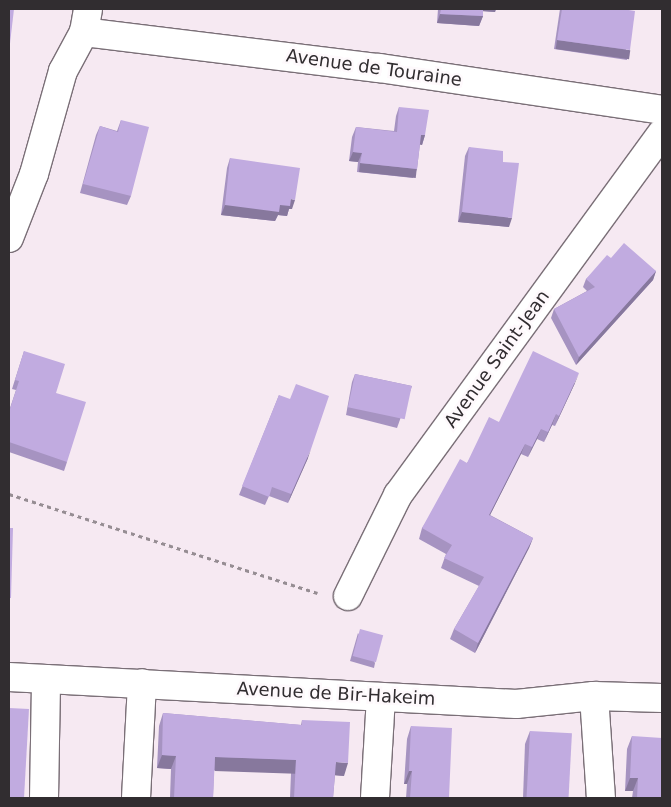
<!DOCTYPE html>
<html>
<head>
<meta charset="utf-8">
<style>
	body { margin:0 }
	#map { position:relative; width:671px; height:807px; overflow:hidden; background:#f6e9f2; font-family:"DejaVu Sans",sans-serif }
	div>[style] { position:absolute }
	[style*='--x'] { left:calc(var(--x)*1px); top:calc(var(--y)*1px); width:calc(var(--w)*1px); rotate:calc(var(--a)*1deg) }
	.path>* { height:3px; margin-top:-1.5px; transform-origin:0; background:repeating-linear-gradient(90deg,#968d93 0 4px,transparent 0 8px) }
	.roads { filter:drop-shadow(1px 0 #7a6f77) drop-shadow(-1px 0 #7a6f77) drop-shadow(0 1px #7a6f77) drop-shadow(0 -1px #7a6f77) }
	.minor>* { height:28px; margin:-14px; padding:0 14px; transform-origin:14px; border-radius:14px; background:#fff }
	.wall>* { inset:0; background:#a693c1 }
	.shaded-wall>* { inset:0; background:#87789d; transform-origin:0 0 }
	.building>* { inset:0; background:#c1abe0; transform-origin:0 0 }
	span { translate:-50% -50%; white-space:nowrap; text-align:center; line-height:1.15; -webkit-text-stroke:5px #fef9fc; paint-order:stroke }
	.street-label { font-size:18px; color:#312d30 }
	.frame { position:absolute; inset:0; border:10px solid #312d30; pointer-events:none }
</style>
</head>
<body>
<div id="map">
	<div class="path">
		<div style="--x:9;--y:494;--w:324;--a:17.8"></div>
	</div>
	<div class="roads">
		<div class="minor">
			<div style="--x:84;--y:32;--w:297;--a:7"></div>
			<div style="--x:379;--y:68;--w:286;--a:8.4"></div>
			<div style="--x:9;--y:238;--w:69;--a:-68.7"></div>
			<div style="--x:34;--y:174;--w:107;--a:-74.3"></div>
			<div style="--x:63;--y:71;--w:44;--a:-61.7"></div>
			<div style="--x:84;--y:32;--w:23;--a:-80"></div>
			<div style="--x:348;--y:596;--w:113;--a:-63.7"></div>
			<div style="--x:398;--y:495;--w:448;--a:-53.9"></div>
			<div style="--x:9;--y:677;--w:508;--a:3.05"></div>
			<div style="--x:516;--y:704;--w:78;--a:-5.9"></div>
			<div style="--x:594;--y:696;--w:68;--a:1.7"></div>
			<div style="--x:594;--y:696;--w:102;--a:86.1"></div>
			<div style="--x:44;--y:798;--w:119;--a:-89"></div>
			<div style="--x:136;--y:798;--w:115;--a:-87"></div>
			<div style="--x:375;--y:798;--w:101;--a:-86.6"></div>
		</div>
	</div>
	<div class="wall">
		<div style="clip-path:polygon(438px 9px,496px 9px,495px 12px,483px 11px,483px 16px,479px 26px,437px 23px)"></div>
		<div style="clip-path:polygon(560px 9px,622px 9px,627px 60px,554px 49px)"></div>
		<div style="clip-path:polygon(399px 107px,425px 135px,422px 145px,420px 144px,417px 169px,413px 178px,357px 172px,358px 162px,349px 161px,352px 137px,356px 127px,394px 131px,396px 116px)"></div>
		<div style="clip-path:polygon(121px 120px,131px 196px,127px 205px,80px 193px,96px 135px,100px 126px,117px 131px)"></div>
		<div style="clip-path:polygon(469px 147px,503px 162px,509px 227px,458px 222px,465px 156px)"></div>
		<div style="clip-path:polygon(230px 158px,292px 209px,289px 209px,287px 216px,278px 215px,275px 221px,221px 215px,227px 168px)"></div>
		<div style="clip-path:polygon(611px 258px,656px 271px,653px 280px,576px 365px,551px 318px,554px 309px,587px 291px,583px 287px,586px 279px)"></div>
		<div style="clip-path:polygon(24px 351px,56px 393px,67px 462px,64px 471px,9px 452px,9px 411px,16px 390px,12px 389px)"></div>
		<div style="clip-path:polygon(355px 374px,412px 386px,397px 428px,346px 415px,352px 382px)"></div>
		<div style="clip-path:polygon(575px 383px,555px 426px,552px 425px,544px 442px,537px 439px,528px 457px,521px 454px,490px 515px,533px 538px,529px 548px,475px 653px,450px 639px,454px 629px,479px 586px,441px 568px,446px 554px,419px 539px,422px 528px,467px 463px,499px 422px)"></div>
		<div style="clip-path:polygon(279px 395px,308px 458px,288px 503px,269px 496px,265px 505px,239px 495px)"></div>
		<div style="clip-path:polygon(358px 633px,375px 663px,374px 668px,350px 661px)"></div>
		<div style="clip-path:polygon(163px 713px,301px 725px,302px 720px,344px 776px,335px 775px,333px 798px,290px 798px,291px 773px,214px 770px,213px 798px,170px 798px,171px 769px,157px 768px,159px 726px)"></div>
		<div style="clip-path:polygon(411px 726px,449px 798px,406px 798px,407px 784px,404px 784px,407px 739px)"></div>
		<div style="clip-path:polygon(530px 731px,567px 798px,523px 798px,525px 744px)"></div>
		<div style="clip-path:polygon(632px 736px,662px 798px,632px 798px,633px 791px,625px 791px,627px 749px)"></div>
	</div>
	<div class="shaded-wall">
		<div style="clip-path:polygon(481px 9px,496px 9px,495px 12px,480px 11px)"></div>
		<div style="clip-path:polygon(440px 14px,483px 16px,479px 26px,437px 23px)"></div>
		<div style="left:557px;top:40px;width:74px;height:9px;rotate:8deg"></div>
		<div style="clip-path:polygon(421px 135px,425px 135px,422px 145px,417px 144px)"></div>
		<div style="clip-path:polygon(353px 152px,362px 153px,358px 162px,349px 161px)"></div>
		<div style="left:360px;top:163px;width:57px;height:9px;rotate:6deg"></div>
		<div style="clip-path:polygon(291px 199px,295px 200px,292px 209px,289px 209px,287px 216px,278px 215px,275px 221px,221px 215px,225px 205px,280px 205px)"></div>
		<div style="clip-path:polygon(462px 212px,512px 218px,509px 227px,458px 222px)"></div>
		<div style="clip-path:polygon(656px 271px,653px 280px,576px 365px,579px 357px)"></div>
		<div style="clip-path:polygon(579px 373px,575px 383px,555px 426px,559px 416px)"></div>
		<div style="clip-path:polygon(556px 414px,552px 425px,544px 442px,548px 432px)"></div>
		<div style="clip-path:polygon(541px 429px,537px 439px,528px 457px,532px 447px)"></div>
		<div style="clip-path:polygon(525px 444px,521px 454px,485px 525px,489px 515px)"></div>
		<div style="clip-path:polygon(311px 449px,308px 458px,288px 503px,291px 494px)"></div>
		<div style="clip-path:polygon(533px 538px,529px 548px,475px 653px,478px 643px)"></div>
		<div style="clip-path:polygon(162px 755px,176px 756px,171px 769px,157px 768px)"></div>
		<div style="left:215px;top:757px;width:81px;height:14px;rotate:2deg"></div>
		<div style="clip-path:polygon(336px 762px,348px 763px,344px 776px,331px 775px)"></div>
		<div style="clip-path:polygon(409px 771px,412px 771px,407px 784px,404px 784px)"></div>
		<div style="clip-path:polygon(630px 778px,638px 778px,633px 791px,625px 791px)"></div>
	</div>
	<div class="building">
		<div style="clip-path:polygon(9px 9px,14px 9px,9px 52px)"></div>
		<div style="clip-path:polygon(441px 9px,483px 9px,483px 16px,440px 14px)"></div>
		<div style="clip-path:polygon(562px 9px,622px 9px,635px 11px,630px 50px,557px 40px)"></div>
		<div style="clip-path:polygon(399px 107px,429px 110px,425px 135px,421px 135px,417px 169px,360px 163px,362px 153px,353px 152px,356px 127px,397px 132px)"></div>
		<div style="clip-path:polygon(121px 120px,149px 127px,131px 196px,83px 184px,100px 126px,118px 132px)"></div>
		<div style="clip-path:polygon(469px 147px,503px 151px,503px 162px,519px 163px,512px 218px,462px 212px)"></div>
		<div style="clip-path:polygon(230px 158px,300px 168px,295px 200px,291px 199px,290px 206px,280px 205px,279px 212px,225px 205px)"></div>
		<div style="clip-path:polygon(624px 243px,656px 271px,579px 357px,554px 309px,595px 287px,586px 279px,607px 255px,611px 258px)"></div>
		<div style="clip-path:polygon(24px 351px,65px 364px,56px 393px,86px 402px,67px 462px,9px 442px,9px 412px,19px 381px,15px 380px)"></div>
		<div style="clip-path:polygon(533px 351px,579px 373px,559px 416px,556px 414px,548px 432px,541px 429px,532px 447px,525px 444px,489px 515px,533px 538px,478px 643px,454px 629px,484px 577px,444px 558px,452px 545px,422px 528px,460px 459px,467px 463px,489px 417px,499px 422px)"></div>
		<div style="left:355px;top:374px;width:58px;height:34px;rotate:12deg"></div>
		<div style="clip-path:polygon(296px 384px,329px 396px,311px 449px,291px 494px,272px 487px,269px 497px,242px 486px,279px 395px,290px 399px)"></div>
		<div style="clip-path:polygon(9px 528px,13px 528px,11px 598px,9px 598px)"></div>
		<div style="left:360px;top:629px;width:24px;height:28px;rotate:15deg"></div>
		<div style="clip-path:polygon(9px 708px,29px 709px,24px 798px,9px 798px)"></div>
		<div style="clip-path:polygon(163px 713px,302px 725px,302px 720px,350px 722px,348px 763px,336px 762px,333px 798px,294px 798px,296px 760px,215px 757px,213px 798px,174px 798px,176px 756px,162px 755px)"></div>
		<div style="clip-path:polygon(411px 726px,452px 728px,449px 798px,410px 798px,412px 771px,409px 771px)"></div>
		<div style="left:530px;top:731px;width:42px;height:67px;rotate:3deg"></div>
		<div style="clip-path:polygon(632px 736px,662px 738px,662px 798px,637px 798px,638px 778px,630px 778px)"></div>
	</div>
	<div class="street-label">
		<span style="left:374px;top:68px;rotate:8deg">Avenue de Touraine</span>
		<span style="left:497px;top:359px;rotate:-54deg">Avenue Saint-Jean</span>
		<span style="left:336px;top:694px;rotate:3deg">Avenue de Bir-Hakeim</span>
	</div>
	<div class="frame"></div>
</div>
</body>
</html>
